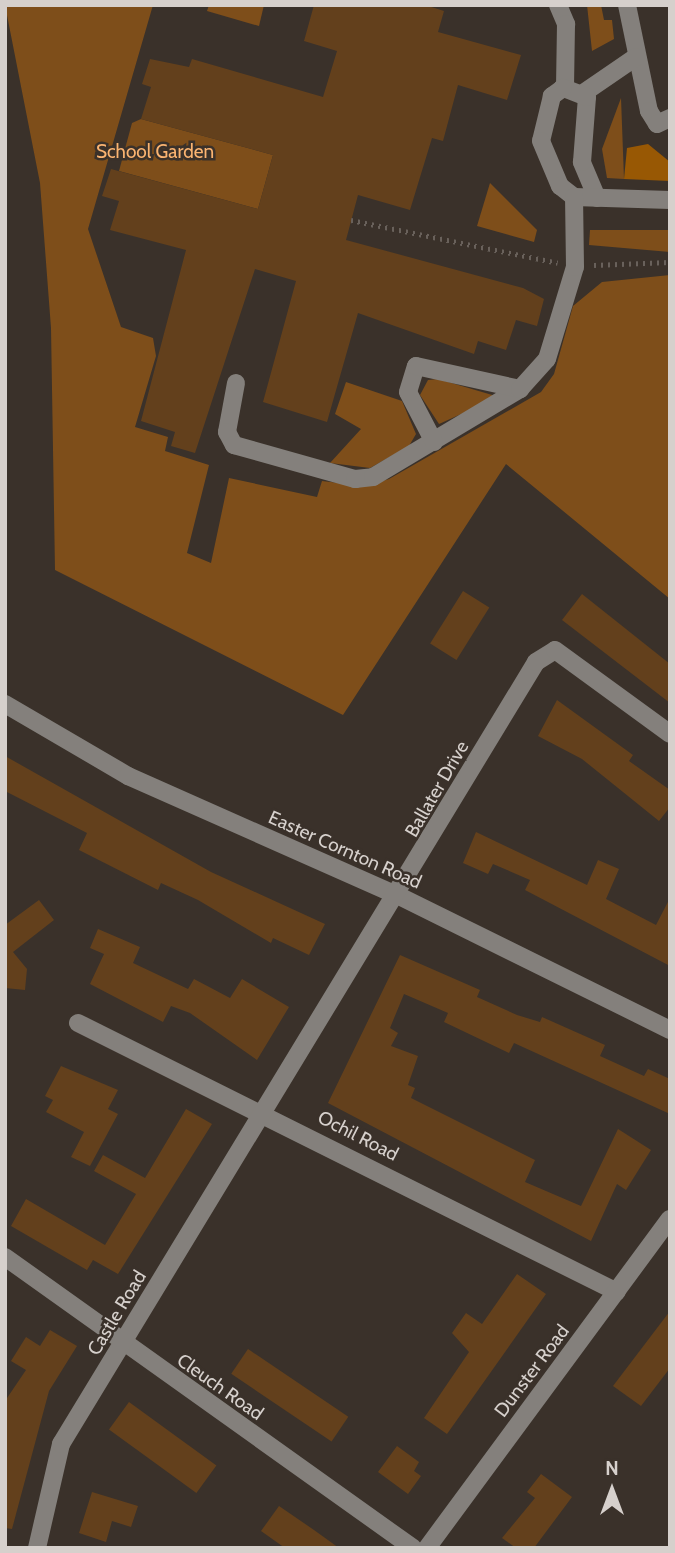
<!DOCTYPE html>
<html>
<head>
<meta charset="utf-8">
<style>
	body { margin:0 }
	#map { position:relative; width:675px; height:1553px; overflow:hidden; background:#3a312a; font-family:Cabin,sans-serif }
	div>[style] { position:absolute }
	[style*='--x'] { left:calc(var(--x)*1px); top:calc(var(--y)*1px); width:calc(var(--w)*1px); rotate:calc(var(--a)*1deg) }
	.green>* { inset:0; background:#7e4e1a }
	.forest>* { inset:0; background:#985804 }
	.building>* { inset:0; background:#63401c; transform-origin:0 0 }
	.path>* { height:4.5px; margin-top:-2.25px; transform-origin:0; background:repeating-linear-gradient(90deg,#69615b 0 2px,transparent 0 7px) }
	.minor>* { height:18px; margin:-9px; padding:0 9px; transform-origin:9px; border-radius:9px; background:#84807c }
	span { translate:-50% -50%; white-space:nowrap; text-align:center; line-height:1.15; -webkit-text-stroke:5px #3a312a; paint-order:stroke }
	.park-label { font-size:19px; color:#fbb471 }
	.street-label { font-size:19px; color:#d6d0cc }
	.frame { position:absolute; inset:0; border:7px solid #d6d0cc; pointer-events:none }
	.north { position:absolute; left:577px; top:1455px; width:70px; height:70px; -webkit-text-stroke:5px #3a312a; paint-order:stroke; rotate:0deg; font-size:19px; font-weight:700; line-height:28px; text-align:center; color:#d6d0cc }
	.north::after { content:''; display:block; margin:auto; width:24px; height:32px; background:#d6d0cc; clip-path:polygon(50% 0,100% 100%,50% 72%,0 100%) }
</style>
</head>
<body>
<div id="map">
	<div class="green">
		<div style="clip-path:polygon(5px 5px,153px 5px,88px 229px,121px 327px,153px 338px,156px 356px,135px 427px,168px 437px,165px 451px,209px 465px,187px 553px,211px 563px,229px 478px,317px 497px,322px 481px,365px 486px,389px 479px,541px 392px,554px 374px,573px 306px,602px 282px,670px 275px,670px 599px,506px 464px,343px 715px,55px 570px,51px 328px,40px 183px)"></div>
		<div style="clip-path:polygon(209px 5px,264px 5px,259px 26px,207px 11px)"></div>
		<div style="clip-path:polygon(587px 5px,601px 5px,604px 20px,612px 20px,614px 39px,592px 51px)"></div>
		<div style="clip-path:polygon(621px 98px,624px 179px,607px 178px,602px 149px)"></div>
		<div style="clip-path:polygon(141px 119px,273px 155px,258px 209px,119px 171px,132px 123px)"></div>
		<div style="clip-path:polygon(490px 183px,537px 230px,534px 242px,477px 226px)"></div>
		<div style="clip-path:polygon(590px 230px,670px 230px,670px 252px,589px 245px)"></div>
		<div style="clip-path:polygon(438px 379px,499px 397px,439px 424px,420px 395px,428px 380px)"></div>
		<div style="clip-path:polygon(346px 382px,402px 401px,416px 434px,409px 446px,370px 468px,330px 463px,361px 429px,335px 414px)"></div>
	</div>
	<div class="forest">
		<div style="clip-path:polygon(648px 144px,670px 162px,670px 181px,624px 179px,627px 148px)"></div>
	</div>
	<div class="building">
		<div style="clip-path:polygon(314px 5px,425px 5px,444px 11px,438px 32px,521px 55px,507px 100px,458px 85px,443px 141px,432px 138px,410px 210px,358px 195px,346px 240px,523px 288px,544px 299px,537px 326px,516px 320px,506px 350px,478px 341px,474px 354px,358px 313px,327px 422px,263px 402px,296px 281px,255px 269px,195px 453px,171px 446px,175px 432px,141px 421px,186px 250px,110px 230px,119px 201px,102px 196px,111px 169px,258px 209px,273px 155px,141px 119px,151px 87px,142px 84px,150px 59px,189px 67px,192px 59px,323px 97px,337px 51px,304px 41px)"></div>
		<div style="left:463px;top:591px;width:31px;height:62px;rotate:32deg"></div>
		<div style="clip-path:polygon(582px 594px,670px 664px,670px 703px,562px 620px)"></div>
		<div style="clip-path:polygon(557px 700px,633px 755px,629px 761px,670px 790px,670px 807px,659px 821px,582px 759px,538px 736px)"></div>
		<div style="clip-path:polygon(5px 756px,211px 872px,325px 924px,309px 955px,273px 938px,271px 943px,198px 900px,161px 883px,158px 890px,79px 850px,87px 833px,5px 791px)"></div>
		<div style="clip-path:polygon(476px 832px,587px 885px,598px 860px,619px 869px,606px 899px,656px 925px,670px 898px,670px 966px,525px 890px,530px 880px,493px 864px,488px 874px,463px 863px)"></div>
		<div style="clip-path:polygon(39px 900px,54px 920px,13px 952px,27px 969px,25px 990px,5px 988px,5px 925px)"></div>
		<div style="clip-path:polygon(98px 929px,140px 947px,133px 963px,188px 989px,194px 979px,230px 998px,242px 979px,289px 1007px,257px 1060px,190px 1013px,171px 1006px,163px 1022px,90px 984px,104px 954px,90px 948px)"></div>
		<div style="clip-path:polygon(400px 955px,480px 990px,477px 997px,517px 1015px,540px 1022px,542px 1017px,605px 1045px,600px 1056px,644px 1076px,648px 1069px,670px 1079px,670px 1114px,514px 1043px,509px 1053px,444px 1022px,448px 1013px,404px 994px,390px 1028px,398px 1033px,391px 1046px,418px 1056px,408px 1085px,415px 1088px,411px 1098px,535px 1160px,525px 1182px,581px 1206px,618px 1129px,651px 1150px,626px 1190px,617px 1184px,591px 1241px,328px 1103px)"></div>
		<div style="clip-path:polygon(61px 1066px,118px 1090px,108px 1109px,118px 1114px,90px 1166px,71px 1157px,84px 1132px,46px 1112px,53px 1100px,45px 1096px)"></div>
		<div style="clip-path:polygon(186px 1109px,212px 1124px,118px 1274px,93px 1260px,87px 1270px,11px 1226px,26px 1199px,105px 1245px,136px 1194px,94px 1171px,103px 1155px,145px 1178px)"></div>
		<div style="clip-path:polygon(517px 1274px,546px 1294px,447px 1434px,424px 1418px,469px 1352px,452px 1333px,466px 1313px,482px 1324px)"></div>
		<div style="clip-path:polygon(670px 1311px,670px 1368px,641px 1406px,613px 1386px)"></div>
		<div style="clip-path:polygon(50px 1330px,77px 1346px,49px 1391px,12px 1529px,5px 1528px,5px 1401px,26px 1370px,11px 1361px,26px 1337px,40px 1346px)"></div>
		<div style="left:248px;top:1349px;width:121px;height:30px;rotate:34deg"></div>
		<div style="left:129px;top:1402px;width:108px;height:34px;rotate:36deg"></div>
		<div style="clip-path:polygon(397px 1446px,419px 1462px,414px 1471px,421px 1476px,408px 1494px,378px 1472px)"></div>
		<div style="clip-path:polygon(541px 1474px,572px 1497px,534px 1548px,516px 1548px,502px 1538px,535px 1498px,527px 1492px)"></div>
		<div style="clip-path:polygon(92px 1492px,138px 1506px,131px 1527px,112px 1521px,106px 1542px,79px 1533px)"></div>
		<div style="clip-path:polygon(279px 1506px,314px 1530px,339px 1548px,285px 1548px,261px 1531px)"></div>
	</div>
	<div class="path">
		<div style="--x:351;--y:220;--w:211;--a:11.7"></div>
		<div style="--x:594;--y:265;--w:76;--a:-2.3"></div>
	</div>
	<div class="minor">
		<div style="--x:558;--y:5;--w:21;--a:67"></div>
		<div style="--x:566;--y:24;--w:64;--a:90.9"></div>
		<div style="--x:627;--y:5;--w:108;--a:78.3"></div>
		<div style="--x:649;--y:111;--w:15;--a:58"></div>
		<div style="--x:657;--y:124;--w:14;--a:-25"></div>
		<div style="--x:582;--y:94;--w:65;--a:-34.4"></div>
		<div style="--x:597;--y:198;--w:39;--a:-113"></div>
		<div style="--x:582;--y:162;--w:65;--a:-85.6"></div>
		<div style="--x:587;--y:97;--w:26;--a:-159"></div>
		<div style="--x:563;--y:88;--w:14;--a:144"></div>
		<div style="--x:552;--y:96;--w:46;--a:103.7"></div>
		<div style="--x:541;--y:141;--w:49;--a:67.1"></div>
		<div style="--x:560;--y:186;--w:18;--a:38"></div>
		<div style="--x:574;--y:197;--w:96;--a:1.8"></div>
		<div style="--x:236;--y:383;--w:50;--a:100.4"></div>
		<div style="--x:227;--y:432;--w:15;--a:62"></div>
		<div style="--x:234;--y:445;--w:126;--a:15.7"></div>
		<div style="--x:355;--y:479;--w:18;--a:-6"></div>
		<div style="--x:373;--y:477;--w:171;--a:-30.9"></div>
		<div style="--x:434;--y:442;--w:56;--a:-117.5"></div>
		<div style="--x:408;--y:392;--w:27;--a:-73"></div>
		<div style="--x:416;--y:366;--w:107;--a:12.5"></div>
		<div style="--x:520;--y:389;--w:40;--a:-48"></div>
		<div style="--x:547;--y:359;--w:96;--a:-73.1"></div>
		<div style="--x:575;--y:267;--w:70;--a:-90.8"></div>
		<div style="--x:5;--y:704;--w:143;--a:30.3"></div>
		<div style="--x:128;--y:776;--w:296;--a:23.9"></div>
		<div style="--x:399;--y:896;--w:302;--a:26.3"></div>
		<div style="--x:78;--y:1023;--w:602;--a:26.52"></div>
		<div style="--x:5;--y:1257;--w:501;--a:35.5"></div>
		<div style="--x:37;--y:1548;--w:107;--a:-77"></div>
		<div style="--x:61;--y:1444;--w:915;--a:-58.72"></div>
		<div style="--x:536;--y:662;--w:22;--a:-32"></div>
		<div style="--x:555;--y:650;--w:142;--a:36.1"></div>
		<div style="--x:427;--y:1548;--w:409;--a:-53.6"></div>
	</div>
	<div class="park-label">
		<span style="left:155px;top:152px">School Garden</span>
	</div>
	<div class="street-label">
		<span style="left:437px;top:789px;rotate:-60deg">Ballater Drive</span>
		<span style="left:345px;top:850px;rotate:24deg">Easter Cornton Road</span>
		<span style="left:358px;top:1136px;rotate:27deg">Ochil Road</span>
		<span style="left:117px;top:1313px;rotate:-59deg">Castle Road</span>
		<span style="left:532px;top:1371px;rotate:-53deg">Dunster Road</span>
		<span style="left:220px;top:1387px;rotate:35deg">Cleuch Road</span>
	</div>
	<div class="frame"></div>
	<div class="north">N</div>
</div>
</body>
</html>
